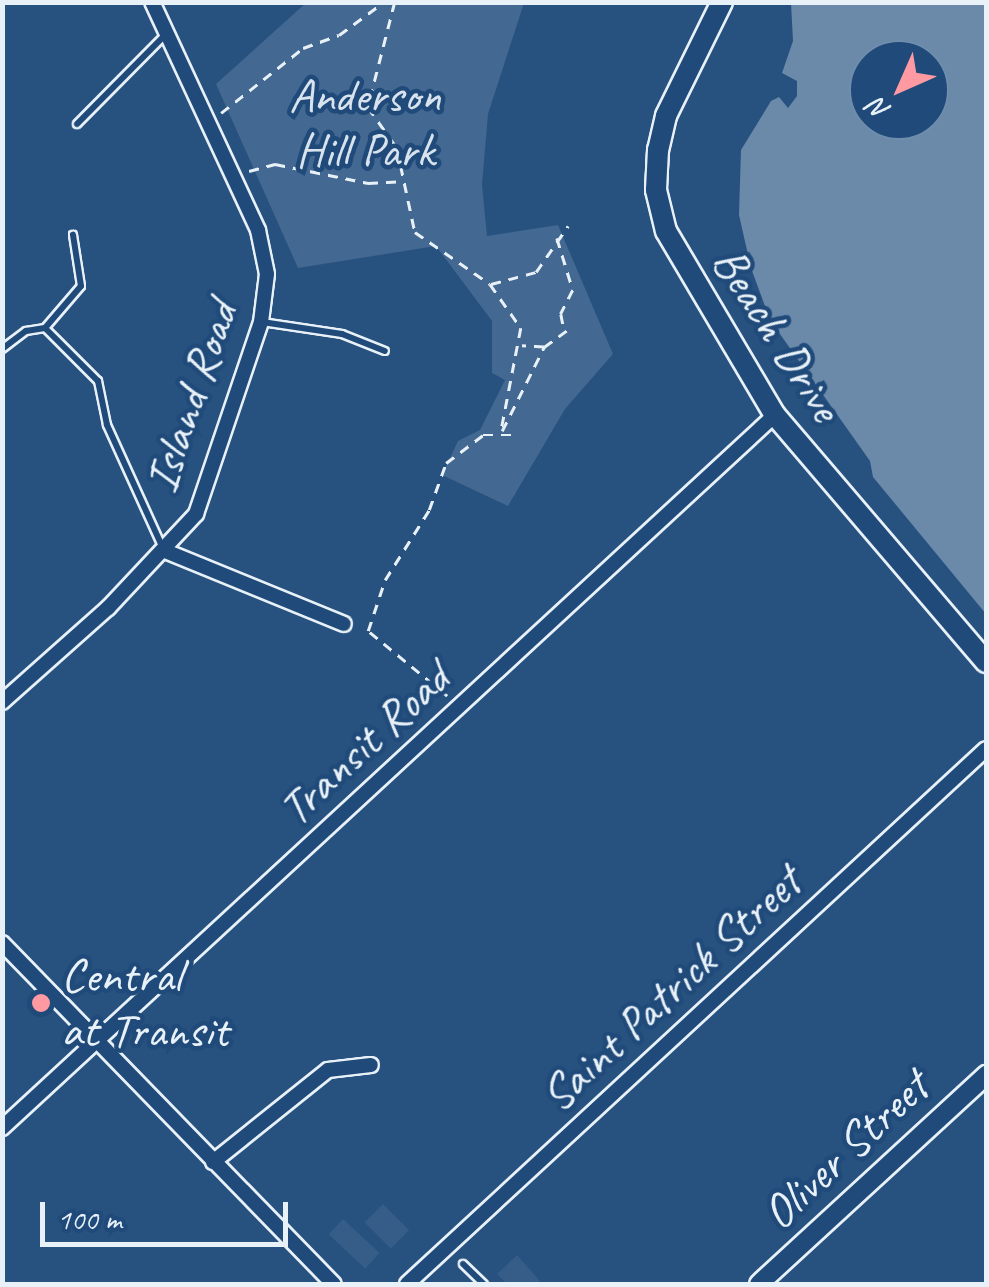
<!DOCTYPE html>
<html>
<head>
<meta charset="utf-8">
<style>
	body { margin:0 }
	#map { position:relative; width:989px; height:1287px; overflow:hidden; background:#27517f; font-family:Caveat,sans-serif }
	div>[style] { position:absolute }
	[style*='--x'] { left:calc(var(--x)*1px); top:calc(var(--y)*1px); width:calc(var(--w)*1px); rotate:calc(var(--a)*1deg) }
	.built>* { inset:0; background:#355d88; transform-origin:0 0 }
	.green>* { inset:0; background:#436891 }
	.water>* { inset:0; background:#6b8aaa }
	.path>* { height:2.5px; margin-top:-1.25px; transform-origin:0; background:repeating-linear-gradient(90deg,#e8f1f8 0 10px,transparent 0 18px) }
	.roads { filter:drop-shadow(2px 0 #e8f1f8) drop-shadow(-2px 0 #e8f1f8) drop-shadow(0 2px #e8f1f8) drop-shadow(0 -2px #e8f1f8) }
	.service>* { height:6px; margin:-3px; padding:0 3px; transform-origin:3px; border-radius:3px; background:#1f4a7a }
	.minor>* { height:14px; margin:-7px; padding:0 7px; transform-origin:7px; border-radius:7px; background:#1f4a7a }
	.tertiary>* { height:18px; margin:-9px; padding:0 9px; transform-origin:9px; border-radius:9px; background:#1f4a7a }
	.secondary>* { height:20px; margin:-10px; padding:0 10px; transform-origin:10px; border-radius:10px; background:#1f4a7a }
	.dots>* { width:28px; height:28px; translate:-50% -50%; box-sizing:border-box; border:5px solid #1f4a7a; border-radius:50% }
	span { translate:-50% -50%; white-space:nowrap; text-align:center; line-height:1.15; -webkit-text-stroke:9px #1f4a7a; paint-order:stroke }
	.park-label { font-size:48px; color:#d8e3ee }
	.street-label { font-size:48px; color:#e8f1f8 }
	.poi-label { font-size:48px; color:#e8f1f8 }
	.left { translate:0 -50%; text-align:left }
	.frame { position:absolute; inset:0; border:5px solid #e8f1f8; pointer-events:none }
	.north { position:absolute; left:849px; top:40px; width:100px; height:100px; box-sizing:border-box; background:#1f4a7a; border:2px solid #6f8dac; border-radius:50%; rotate:225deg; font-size:28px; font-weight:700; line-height:40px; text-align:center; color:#e8f1f8 }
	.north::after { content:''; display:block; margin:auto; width:35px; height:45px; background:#ff9aa2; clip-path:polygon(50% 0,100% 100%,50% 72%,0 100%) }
	.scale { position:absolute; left:40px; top:1202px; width:248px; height:45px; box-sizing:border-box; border:5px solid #e8f1f8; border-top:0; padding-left:12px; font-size:30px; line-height:35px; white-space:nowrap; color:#e8f1f8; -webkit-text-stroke:8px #1f4a7a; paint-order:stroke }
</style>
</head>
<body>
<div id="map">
	<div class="built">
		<div style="left:383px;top:1204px;width:37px;height:26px;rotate:45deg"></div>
		<div style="left:343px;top:1219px;width:50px;height:21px;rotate:43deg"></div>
		<div style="clip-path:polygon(517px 1255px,540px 1281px,536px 1284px,507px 1284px,497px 1274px)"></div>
	</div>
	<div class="green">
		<div style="clip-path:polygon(307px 2px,524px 3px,488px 114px,482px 185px,487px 236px,558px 225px,613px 354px,565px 409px,508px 506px,442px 475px,458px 441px,480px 430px,505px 380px,492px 373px,492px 321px,436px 246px,298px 268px,216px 84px)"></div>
	</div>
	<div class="water">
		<div style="clip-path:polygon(evenodd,791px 3px,986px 3px,986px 614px,873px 477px,870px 461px,770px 320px,751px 268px,739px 215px,741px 150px,771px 101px,779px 97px,788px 108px,797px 96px,797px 81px,782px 73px,793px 41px,791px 3px,869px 60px,929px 60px,929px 120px,869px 120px,869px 60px)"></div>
	</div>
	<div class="path">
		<div style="--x:395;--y:2;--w:108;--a:104.4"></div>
		<div style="--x:368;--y:107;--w:50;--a:54.7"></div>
		<div style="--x:397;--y:148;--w:86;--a:77.9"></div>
		<div style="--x:415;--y:232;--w:91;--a:34.7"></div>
		<div style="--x:490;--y:284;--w:54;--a:54.8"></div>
		<div style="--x:521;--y:328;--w:106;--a:100.9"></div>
		<div style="--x:221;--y:113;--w:105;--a:-38.4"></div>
		<div style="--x:303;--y:48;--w:38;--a:-20"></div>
		<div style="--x:339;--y:35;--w:56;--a:-36.3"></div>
		<div style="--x:249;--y:171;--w:27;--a:-15"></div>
		<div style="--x:275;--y:164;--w:95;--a:11.5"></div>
		<div style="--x:368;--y:183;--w:34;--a:-3"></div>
		<div style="--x:557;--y:238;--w:54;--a:72.9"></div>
		<div style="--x:573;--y:290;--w:27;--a:117"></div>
		<div style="--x:561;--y:314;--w:15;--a:79"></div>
		<div style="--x:491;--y:284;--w:47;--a:-14.9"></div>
		<div style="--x:536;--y:272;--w:56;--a:-55.2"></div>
		<div style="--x:544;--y:347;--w:32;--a:-36"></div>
		<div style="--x:502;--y:431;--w:94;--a:-63.4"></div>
		<div style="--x:544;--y:347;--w:22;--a:-177"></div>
		<div style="--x:447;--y:696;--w:102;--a:-140.6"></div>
		<div style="--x:368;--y:631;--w:54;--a:-71.6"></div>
		<div style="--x:385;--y:580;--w:83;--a:-57.8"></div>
		<div style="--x:429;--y:510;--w:50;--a:-70.1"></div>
		<div style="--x:446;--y:463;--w:46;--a:-37.1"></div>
		<div style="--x:483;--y:435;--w:32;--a:0"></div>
	</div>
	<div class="roads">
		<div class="service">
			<div style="--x:77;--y:124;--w:128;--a:-45.3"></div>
			<div style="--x:262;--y:322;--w:81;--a:8.5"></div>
			<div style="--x:342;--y:334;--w:46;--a:21.6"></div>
			<div style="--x:45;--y:328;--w:75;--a:45"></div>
			<div style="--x:98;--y:381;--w:45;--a:78.4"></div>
			<div style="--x:107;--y:425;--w:133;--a:65.6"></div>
			<div style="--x:2;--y:349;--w:30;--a:-37"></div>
			<div style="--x:26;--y:331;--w:19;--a:-9"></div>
			<div style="--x:45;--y:328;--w:55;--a:-49.4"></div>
			<div style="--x:81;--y:286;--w:52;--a:-98.9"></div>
			<div style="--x:463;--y:1264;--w:29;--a:44"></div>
		</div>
		<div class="minor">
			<div style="--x:165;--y:551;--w:193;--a:22.2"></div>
			<div style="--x:2;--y:702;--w:142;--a:-41.6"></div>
			<div style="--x:108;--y:608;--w:129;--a:-46.9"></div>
			<div style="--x:196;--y:514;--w:203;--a:-71.3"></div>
			<div style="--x:261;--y:322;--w:48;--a:-82.9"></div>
			<div style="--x:267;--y:274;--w:45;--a:-101.6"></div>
			<div style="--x:258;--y:230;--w:251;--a:-114.9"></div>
			<div style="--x:2;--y:943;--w:476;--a:45.8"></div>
			<div style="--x:2;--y:1128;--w:1052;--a:-42.69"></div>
			<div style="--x:213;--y:1162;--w:147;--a:-38.7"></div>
			<div style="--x:328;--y:1070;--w:43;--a:-6.6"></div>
			<div style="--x:407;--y:1284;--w:788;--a:-42.74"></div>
		</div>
		<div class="tertiary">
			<div style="--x:759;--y:1284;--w:309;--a:-42.6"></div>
		</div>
		<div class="secondary">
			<div style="--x:722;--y:2;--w:127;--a:116.2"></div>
			<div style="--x:666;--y:116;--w:35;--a:103"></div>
			<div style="--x:658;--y:150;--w:40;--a:92.9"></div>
			<div style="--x:656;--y:190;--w:42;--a:76.3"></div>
			<div style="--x:666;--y:231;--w:214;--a:59.4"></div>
			<div style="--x:775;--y:415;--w:325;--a:49.5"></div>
		</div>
	</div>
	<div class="dots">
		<div style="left:41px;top:1003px;background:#ff9aa2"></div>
	</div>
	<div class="park-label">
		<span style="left:365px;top:123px">Anderson<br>Hill Park</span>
	</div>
	<div class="street-label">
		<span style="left:777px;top:334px;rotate:57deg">Beach Drive</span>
		<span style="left:191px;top:397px;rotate:-71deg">Island Road</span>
		<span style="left:364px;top:744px;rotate:-43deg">Transit Road</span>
		<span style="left:671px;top:989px;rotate:-43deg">Saint Patrick Street</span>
		<span style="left:845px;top:1150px;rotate:-43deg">Oliver Street</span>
	</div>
	<div class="poi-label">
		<span class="left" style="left:61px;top:1003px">Central<br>at Transit</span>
	</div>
	<div class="frame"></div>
	<div class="north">N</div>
	<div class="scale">100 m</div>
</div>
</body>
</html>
